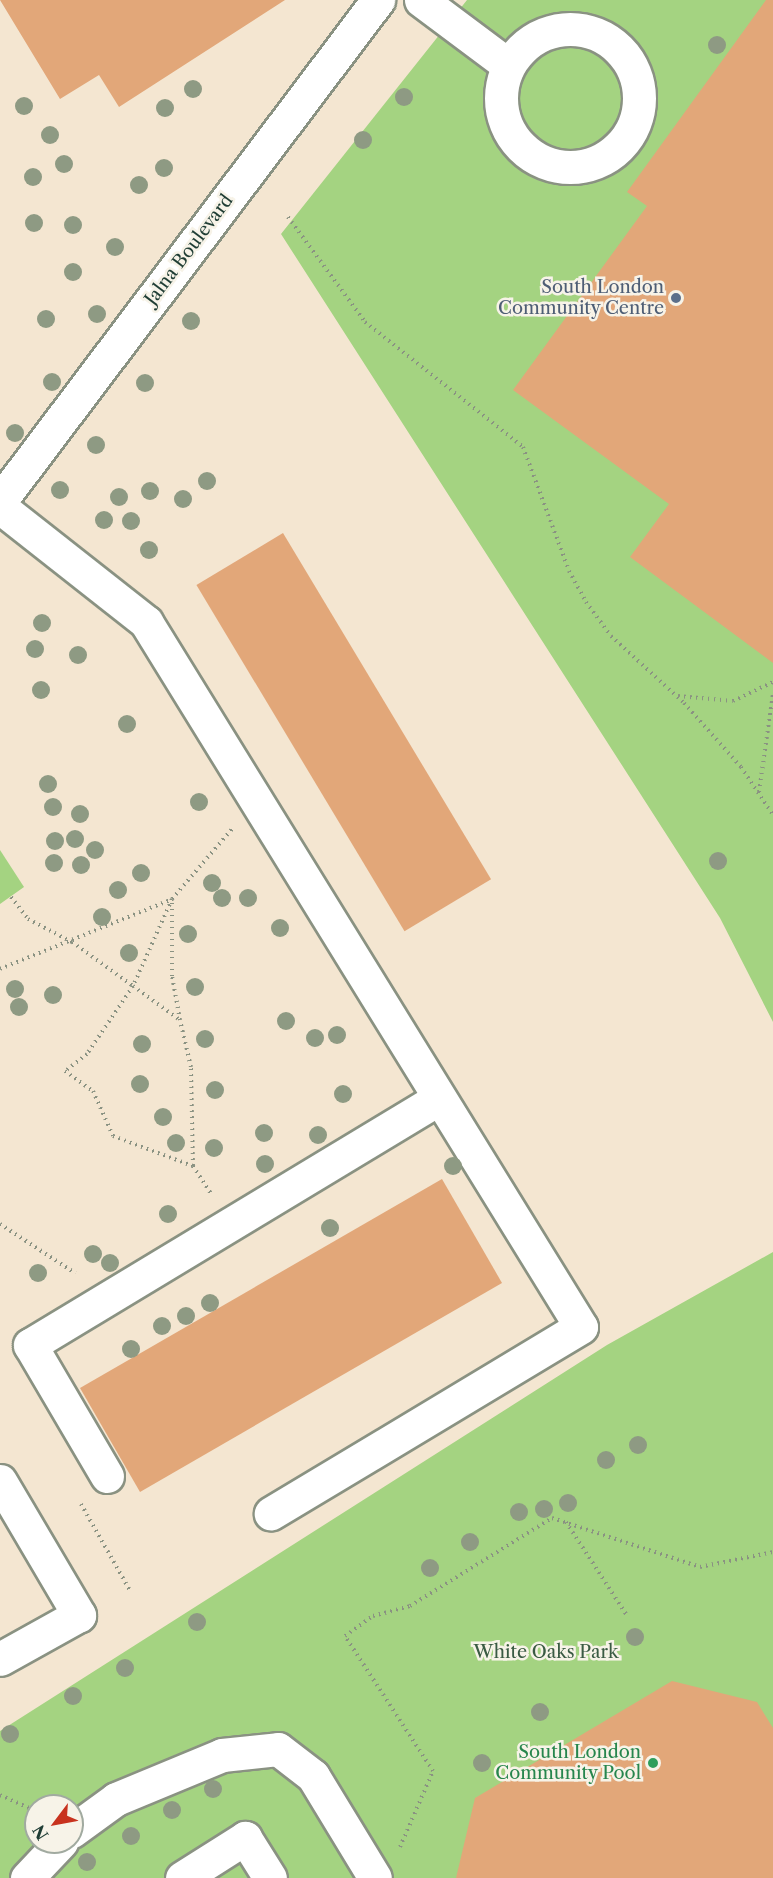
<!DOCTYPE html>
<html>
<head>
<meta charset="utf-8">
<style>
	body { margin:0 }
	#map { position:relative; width:773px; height:1878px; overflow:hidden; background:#f4e6d1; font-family:"Libre Caslon Text",serif }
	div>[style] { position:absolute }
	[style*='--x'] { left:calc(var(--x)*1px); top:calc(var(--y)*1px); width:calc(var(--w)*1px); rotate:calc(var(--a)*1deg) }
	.green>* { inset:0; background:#a4d381 }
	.building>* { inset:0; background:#e2a779; transform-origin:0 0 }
	.path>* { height:4px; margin-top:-2px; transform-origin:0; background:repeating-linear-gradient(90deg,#8a9282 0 1.5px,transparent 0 6px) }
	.roads { filter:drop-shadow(2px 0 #8a9282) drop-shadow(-2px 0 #8a9282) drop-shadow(0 2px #8a9282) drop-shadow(0 -2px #8a9282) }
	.minor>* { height:33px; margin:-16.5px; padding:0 16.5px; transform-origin:16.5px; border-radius:16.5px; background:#fff }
	.minor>.ring { margin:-16.5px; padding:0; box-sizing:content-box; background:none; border:33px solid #fff; border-radius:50% }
	.trees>* { width:18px; height:18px; margin:-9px; border-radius:50%; background:#8e9a83 }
	.dots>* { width:16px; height:16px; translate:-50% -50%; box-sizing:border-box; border:3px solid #f7f3e8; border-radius:50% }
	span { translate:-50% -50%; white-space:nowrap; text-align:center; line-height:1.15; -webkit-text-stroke:5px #f7f3e8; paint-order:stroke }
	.street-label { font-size:18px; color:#1f3d34 }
	.service-label { font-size:18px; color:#4e5e75 }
	.right { translate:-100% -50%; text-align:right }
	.park-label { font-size:18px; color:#3a5b43 }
	.leisure-label { font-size:18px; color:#27864d }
	.north { position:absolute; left:24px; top:1794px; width:60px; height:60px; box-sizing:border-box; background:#f7f3e8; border:2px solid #a1aaa0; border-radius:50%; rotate:238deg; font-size:16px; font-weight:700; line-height:24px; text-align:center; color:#1f3d34 }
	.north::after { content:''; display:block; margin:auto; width:21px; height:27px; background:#c8321e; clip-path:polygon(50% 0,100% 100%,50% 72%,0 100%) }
</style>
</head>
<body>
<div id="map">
	<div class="green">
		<div style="clip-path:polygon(467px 0,773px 0,773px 1022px,720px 918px,281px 234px)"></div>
		<div style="clip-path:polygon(0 850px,24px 887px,0 904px)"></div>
		<div style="clip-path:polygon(evenodd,773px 1252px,773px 1878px,0 1878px,0 1731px,607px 1345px,773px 1252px,36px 1806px,72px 1806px,72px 1842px,36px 1842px,36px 1806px)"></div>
	</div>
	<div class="building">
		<div style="clip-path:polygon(0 0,285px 0,119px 107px,99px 75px,60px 99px)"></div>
		<div style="clip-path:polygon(766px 0,773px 0,773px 663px,630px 557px,669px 504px,513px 390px,647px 206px,627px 192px)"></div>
		<div style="left:283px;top:533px;width:404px;height:101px;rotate:59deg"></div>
		<div style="left:442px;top:1179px;width:120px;height:418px;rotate:60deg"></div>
		<div style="clip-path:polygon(672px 1681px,757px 1702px,773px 1728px,773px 1878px,456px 1878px,475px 1798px)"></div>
	</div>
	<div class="path">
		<div style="--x:288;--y:217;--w:130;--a:53.7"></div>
		<div style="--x:365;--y:322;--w:201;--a:38.3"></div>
		<div style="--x:523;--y:447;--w:132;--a:69.6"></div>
		<div style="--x:569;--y:571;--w:35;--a:61"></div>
		<div style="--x:586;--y:602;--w:42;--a:53.7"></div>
		<div style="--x:611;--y:636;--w:99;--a:42.5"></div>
		<div style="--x:684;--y:703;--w:86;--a:48.3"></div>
		<div style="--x:741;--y:767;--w:58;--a:56.3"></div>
		<div style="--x:678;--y:696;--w:55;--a:5.2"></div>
		<div style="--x:733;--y:701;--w:44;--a:-25.4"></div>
		<div style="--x:759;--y:792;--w:99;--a:-81.9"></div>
		<div style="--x:11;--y:897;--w:28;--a:52"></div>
		<div style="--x:28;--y:919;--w:50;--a:27.6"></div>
		<div style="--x:72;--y:942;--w:75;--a:35.8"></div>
		<div style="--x:133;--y:986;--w:58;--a:35.9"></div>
		<div style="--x:180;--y:1020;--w:45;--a:-100.3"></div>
		<div style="--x:172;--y:976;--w:77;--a:-90"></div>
		<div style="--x:172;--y:899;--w:95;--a:114.1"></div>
		<div style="--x:133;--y:986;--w:82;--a:124.1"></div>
		<div style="--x:87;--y:1054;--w:28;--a:142"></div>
		<div style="--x:65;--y:1071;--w:34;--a:36"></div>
		<div style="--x:93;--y:1091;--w:49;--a:66"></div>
		<div style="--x:113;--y:1136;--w:85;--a:20.6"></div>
		<div style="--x:193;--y:1166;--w:99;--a:-91.2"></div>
		<div style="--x:191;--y:1067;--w:48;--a:-103.2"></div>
		<div style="--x:0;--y:969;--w:186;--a:-22.1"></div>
		<div style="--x:172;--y:899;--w:92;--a:-49.4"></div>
		<div style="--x:193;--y:1166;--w:33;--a:57"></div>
		<div style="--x:0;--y:1224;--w:90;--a:33.2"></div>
		<div style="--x:81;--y:1504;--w:98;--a:60.5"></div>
		<div style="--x:566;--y:1522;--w:110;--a:56.9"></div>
		<div style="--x:0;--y:1795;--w:39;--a:24"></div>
		<div style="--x:400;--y:1847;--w:83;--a:-66.5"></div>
		<div style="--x:433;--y:1771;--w:161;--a:-123.1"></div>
		<div style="--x:345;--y:1636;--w:34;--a:-36"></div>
		<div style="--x:373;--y:1616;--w:38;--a:-15"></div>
		<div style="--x:410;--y:1606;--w:167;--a:-31.8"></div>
		<div style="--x:552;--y:1518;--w:156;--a:18.3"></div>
		<div style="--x:700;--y:1567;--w:75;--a:-11.6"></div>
	</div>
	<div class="roads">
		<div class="minor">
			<div style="--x:421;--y:0;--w:109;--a:36.8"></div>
			<div class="ring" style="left:501px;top:29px;width:105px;height:105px"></div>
			<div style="--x:0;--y:501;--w:628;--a:-52.97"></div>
			<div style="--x:0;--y:507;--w:186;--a:38.2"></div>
			<div style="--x:146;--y:622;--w:828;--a:58.32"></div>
			<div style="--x:581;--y:1327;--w:362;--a:149"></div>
			<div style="--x:107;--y:1476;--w:152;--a:-120.4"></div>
			<div style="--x:30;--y:1345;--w:476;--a:-31.1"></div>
			<div style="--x:0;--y:1481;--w:156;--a:59.5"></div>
			<div style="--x:79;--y:1615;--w:90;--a:150.9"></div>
			<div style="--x:72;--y:1831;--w:54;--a:-36"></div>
			<div style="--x:116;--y:1799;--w:115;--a:-22.5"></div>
			<div style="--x:222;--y:1755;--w:56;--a:-6.1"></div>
			<div style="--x:278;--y:1749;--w:44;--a:37.6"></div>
			<div style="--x:313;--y:1776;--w:119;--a:58.7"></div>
			<div style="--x:27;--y:1878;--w:50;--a:-46.6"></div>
			<div style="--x:182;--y:1878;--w:75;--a:-32.4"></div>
			<div style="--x:245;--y:1838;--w:47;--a:58"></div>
		</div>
	</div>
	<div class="trees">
		<div style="left:717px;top:45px"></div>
		<div style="left:193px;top:89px"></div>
		<div style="left:404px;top:97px"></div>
		<div style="left:24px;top:106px"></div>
		<div style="left:165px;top:108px"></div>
		<div style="left:50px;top:135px"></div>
		<div style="left:363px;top:140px"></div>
		<div style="left:64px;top:164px"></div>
		<div style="left:164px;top:168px"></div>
		<div style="left:33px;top:177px"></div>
		<div style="left:139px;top:185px"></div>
		<div style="left:34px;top:223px"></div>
		<div style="left:73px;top:225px"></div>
		<div style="left:115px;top:247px"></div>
		<div style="left:73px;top:272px"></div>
		<div style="left:97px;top:314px"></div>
		<div style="left:46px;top:319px"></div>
		<div style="left:191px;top:321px"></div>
		<div style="left:52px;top:382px"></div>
		<div style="left:145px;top:383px"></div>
		<div style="left:15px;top:433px"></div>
		<div style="left:96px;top:445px"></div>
		<div style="left:207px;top:481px"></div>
		<div style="left:60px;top:490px"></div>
		<div style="left:150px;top:491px"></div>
		<div style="left:119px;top:497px"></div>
		<div style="left:183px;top:499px"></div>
		<div style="left:104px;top:520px"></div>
		<div style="left:131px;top:521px"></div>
		<div style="left:149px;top:550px"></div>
		<div style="left:42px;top:623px"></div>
		<div style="left:35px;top:649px"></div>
		<div style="left:78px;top:655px"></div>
		<div style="left:41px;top:690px"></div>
		<div style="left:127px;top:724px"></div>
		<div style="left:48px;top:784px"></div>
		<div style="left:199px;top:802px"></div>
		<div style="left:53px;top:807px"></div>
		<div style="left:80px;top:814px"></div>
		<div style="left:75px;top:839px"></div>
		<div style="left:55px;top:841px"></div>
		<div style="left:95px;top:850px"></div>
		<div style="left:718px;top:861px"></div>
		<div style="left:54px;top:863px"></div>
		<div style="left:81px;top:865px"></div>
		<div style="left:141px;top:873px"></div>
		<div style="left:212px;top:883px"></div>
		<div style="left:118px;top:890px"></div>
		<div style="left:222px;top:898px"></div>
		<div style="left:248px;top:898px"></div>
		<div style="left:102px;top:917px"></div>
		<div style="left:280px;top:928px"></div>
		<div style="left:188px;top:934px"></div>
		<div style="left:129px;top:953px"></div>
		<div style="left:195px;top:987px"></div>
		<div style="left:15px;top:989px"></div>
		<div style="left:53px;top:995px"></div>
		<div style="left:19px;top:1007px"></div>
		<div style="left:286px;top:1021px"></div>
		<div style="left:337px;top:1035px"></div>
		<div style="left:315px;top:1038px"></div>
		<div style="left:205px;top:1039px"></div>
		<div style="left:142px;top:1044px"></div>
		<div style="left:140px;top:1084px"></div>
		<div style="left:215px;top:1090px"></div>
		<div style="left:343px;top:1094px"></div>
		<div style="left:163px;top:1117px"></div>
		<div style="left:264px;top:1133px"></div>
		<div style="left:318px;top:1135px"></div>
		<div style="left:176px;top:1143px"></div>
		<div style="left:214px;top:1148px"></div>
		<div style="left:265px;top:1164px"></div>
		<div style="left:453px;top:1166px"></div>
		<div style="left:168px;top:1214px"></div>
		<div style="left:330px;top:1228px"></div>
		<div style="left:93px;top:1254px"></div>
		<div style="left:110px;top:1263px"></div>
		<div style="left:38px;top:1273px"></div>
		<div style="left:210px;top:1303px"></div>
		<div style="left:186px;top:1316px"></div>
		<div style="left:162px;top:1326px"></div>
		<div style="left:131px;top:1349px"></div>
		<div style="left:638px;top:1445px"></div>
		<div style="left:606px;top:1460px"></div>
		<div style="left:568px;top:1503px"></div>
		<div style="left:544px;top:1509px"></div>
		<div style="left:519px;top:1512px"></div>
		<div style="left:470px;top:1542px"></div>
		<div style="left:430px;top:1568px"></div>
		<div style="left:197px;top:1622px"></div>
		<div style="left:635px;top:1637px"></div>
		<div style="left:125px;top:1668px"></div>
		<div style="left:73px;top:1696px"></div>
		<div style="left:540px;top:1712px"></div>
		<div style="left:10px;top:1734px"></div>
		<div style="left:482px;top:1763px"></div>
		<div style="left:213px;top:1789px"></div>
		<div style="left:172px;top:1810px"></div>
		<div style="left:131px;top:1836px"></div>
		<div style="left:87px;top:1862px"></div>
	</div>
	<div class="dots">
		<div style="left:676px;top:298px;background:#5c6f8a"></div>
		<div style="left:653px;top:1763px;background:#2e9e5b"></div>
	</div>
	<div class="street-label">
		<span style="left:189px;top:250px;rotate:-53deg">Jalna Boulevard</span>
	</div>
	<div class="service-label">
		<span class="right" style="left:664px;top:298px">South London<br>Community Centre</span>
	</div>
	<div class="park-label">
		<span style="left:546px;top:1652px">White Oaks Park</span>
	</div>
	<div class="leisure-label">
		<span class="right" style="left:641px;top:1763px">South London<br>Community Pool</span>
	</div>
	<div class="north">N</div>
</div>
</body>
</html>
